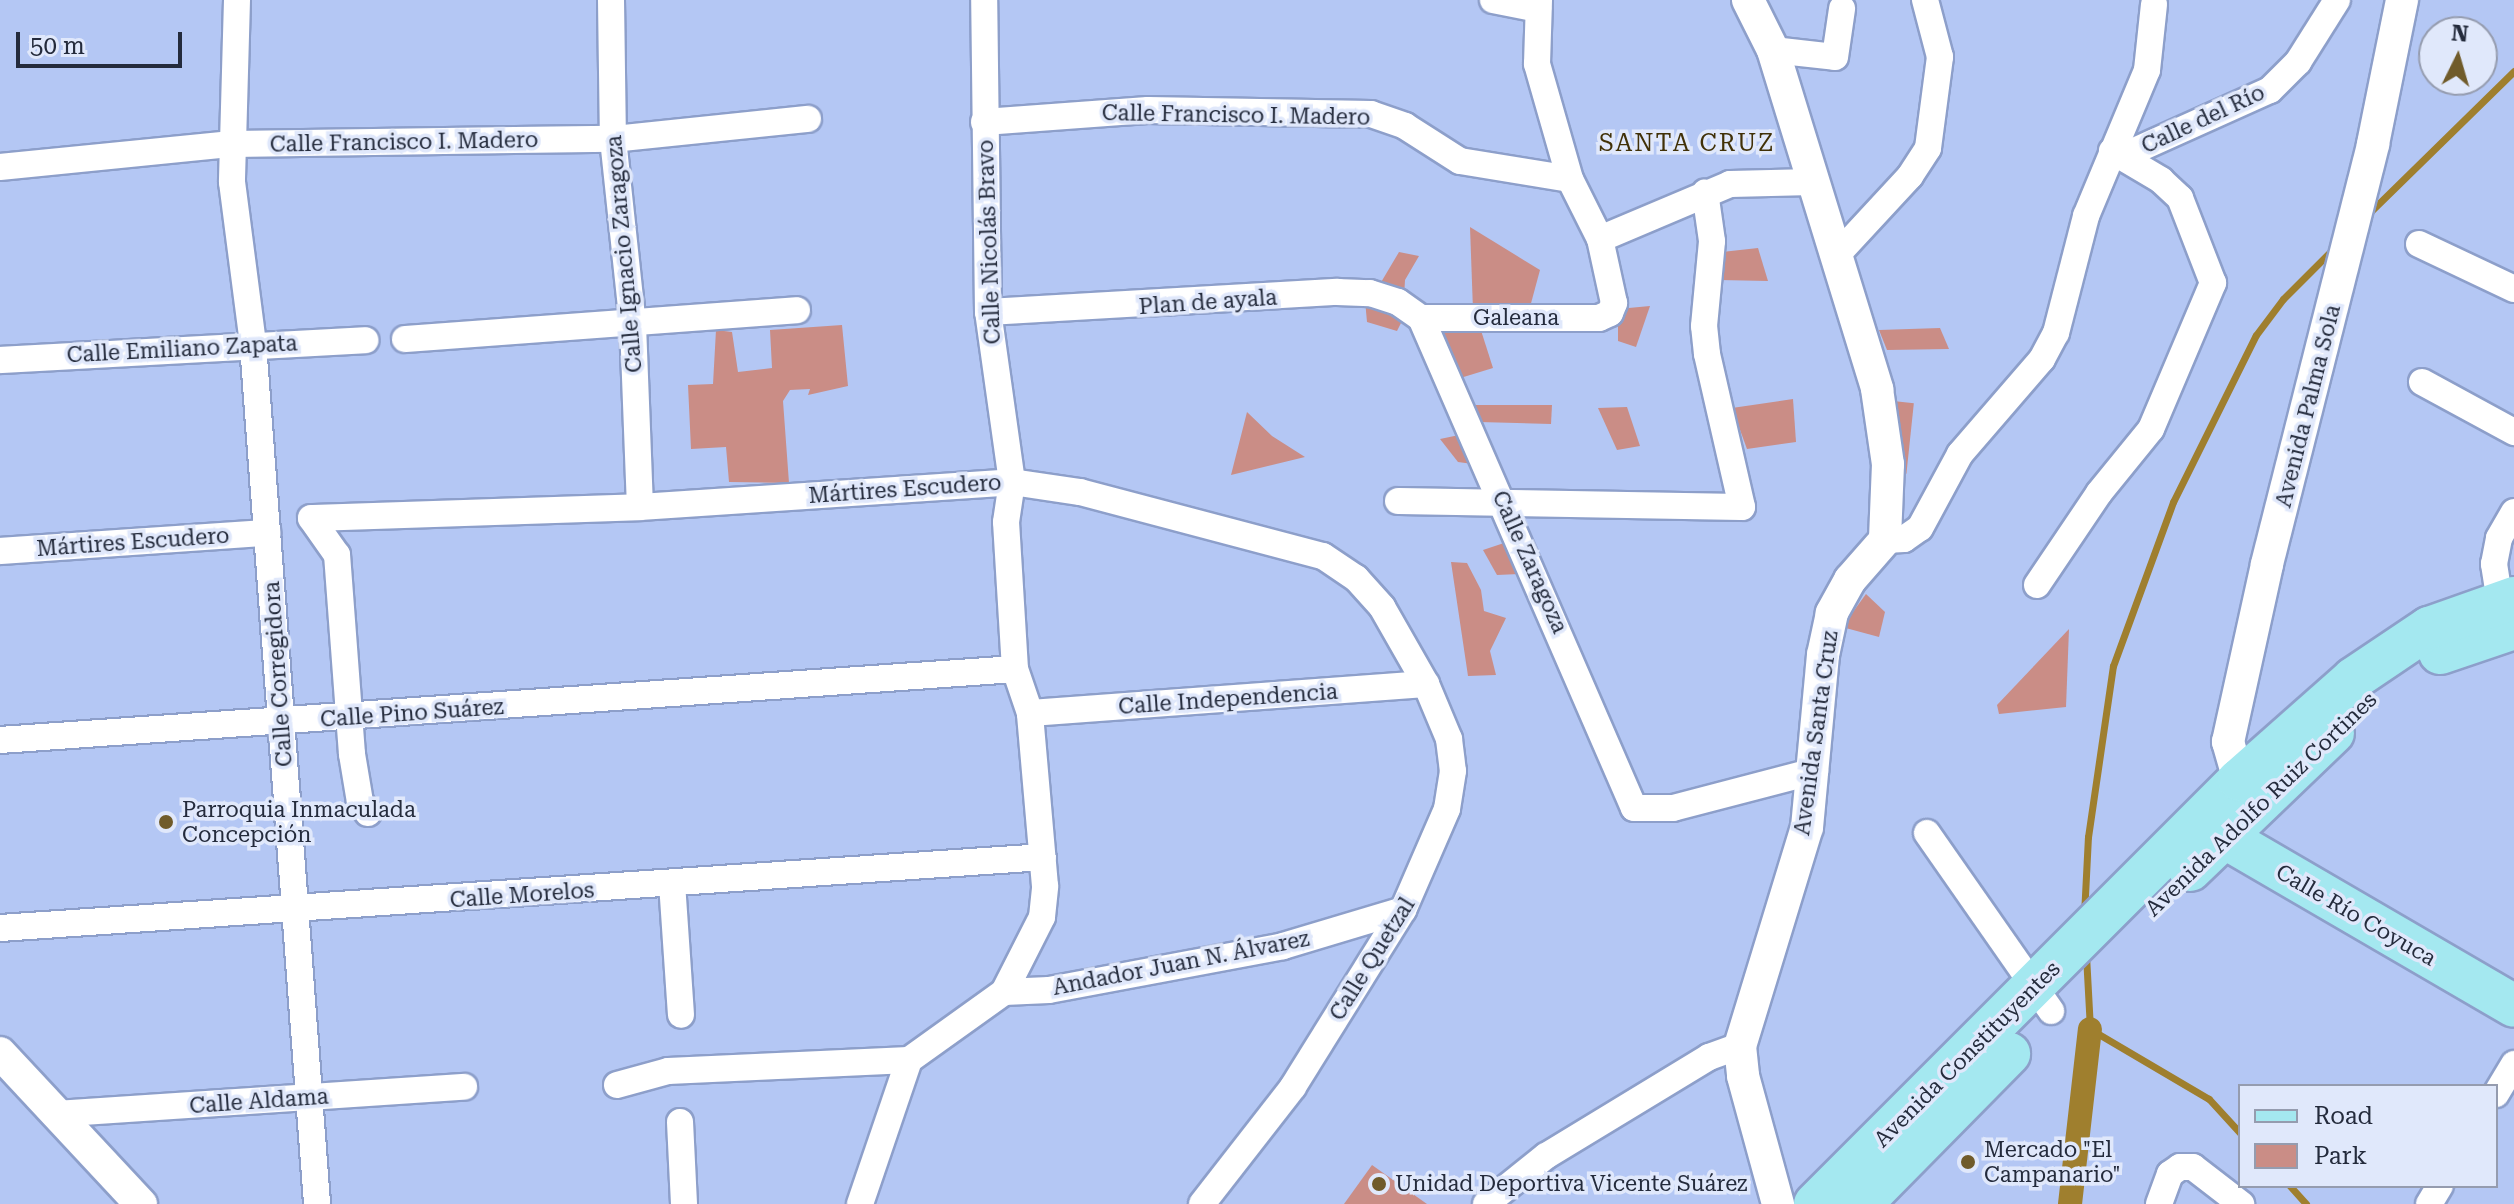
<!DOCTYPE html>
<html>
<head>
<meta charset="utf-8">
<style>
	body { margin:0 }
	#map { position:relative; width:2514px; height:1204px; overflow:hidden; background:#b4c7f4; font-family:"Roboto Serif",serif }
	div>[style] { position:absolute }
	[style*='--x'] { left:calc(var(--x)*1px); top:calc(var(--y)*1px); width:calc(var(--w)*1px); rotate:calc(var(--a)*1deg) }
	.green>* { inset:0; background:#ca8d86; transform-origin:0 0 }
	.stream>* { height:7px; margin:-3.5px; padding:0 3.5px; transform-origin:3.5px; border-radius:3.5px; background:#9f7f2e }
	.canal>* { height:24px; margin:-12px; padding:0 12px; transform-origin:12px; border-radius:12px; background:#9f7f2e }
	.roads { filter:drop-shadow(2px 0 #8d9fca) drop-shadow(-2px 0 #8d9fca) drop-shadow(0 2px #8d9fca) drop-shadow(0 -2px #8d9fca) }
	.minor>* { height:26px; margin:-13px; padding:0 13px; transform-origin:13px; border-radius:13px; background:#fff }
	.tertiary>* { height:32px; margin:-16px; padding:0 16px; transform-origin:16px; border-radius:16px; background:#fff }
	.primary>* { height:42px; margin:-21px; padding:0 21px; transform-origin:21px; border-radius:21px; background:#a4e8f0 }
	.dots>* { width:22px; height:22px; translate:-50% -50%; box-sizing:border-box; border:4px solid #e0e8fb; border-radius:50% }
	span { translate:-50% -50%; white-space:nowrap; text-align:center; line-height:1.15; -webkit-text-stroke:7px #e0e8fb; paint-order:stroke }
	.street-label { font-size:22px; color:#242b3c }
	.poi-label { font-size:22px; color:#242b3c }
	.left { translate:0 -50%; text-align:left }
	.neighbourhood-label { font-size:24px; color:#413107; letter-spacing:2px }
	.legend { position:absolute; left:2238px; top:1084px; width:260px; height:104px; box-sizing:border-box; background:#e0e8fb; border:2px solid #959caf; margin:0; padding:10px 14px; list-style:none; font-size:24px; color:#242b3c }
	.legend li { display:flex; align-items:center; gap:16px; height:40px }
	.legend b { width:40px; border:2px solid #959caf }
	.north { position:absolute; left:2418px; top:16px; width:80px; height:80px; box-sizing:border-box; background:#e0e8fb; border:2px solid #959caf; border-radius:50%; rotate:5deg; font-size:22px; font-weight:700; line-height:32px; text-align:center; color:#242b3c }
	.north::after { content:''; display:block; margin:auto; width:28px; height:36px; background:#705b2a; clip-path:polygon(50% 0,100% 100%,50% 72%,0 100%) }
	.scale { position:absolute; left:16px; top:32px; width:166px; height:36px; box-sizing:border-box; border:4px solid #242b3c; border-top:0; padding-left:10px; font-size:24px; line-height:28px; white-space:nowrap; color:#242b3c; -webkit-text-stroke:6px #e0e8fb; paint-order:stroke }
</style>
</head>
<body>
<div id="map">
	<div class="green">
		<div style="clip-path:polygon(1470px 227px,1540px 270px,1530px 307px,1473px 310px)"></div>
		<div style="clip-path:polygon(1758px 248px,1768px 281px,1719px 280px,1722px 252px)"></div>
		<div style="clip-path:polygon(1399px 252px,1419px 256px,1405px 280px,1404px 298px,1380px 284px)"></div>
		<div style="clip-path:polygon(1365px 300px,1408px 309px,1397px 331px,1367px 322px)"></div>
		<div style="clip-path:polygon(1650px 306px,1636px 347px,1618px 341px,1618px 309px)"></div>
		<div style="clip-path:polygon(1478px 321px,1493px 368px,1457px 379px,1437px 330px)"></div>
		<div style="clip-path:polygon(842px 325px,848px 386px,808px 395px,810px 389px,790px 390px,783px 401px,789px 483px,729px 482px,726px 447px,691px 449px,688px 385px,713px 384px,716px 330px,732px 332px,738px 372px,772px 368px,770px 330px)"></div>
		<div style="clip-path:polygon(1940px 328px,1949px 349px,1887px 350px,1879px 330px)"></div>
		<div style="clip-path:polygon(1793px 399px,1796px 442px,1747px 449px,1732px 408px)"></div>
		<div style="left:1884px;top:400px;width:30px;height:71px;rotate:6deg"></div>
		<div style="clip-path:polygon(1469px 405px,1552px 405px,1551px 424px,1479px 422px)"></div>
		<div style="clip-path:polygon(1627px 407px,1640px 446px,1617px 450px,1598px 408px)"></div>
		<div style="clip-path:polygon(1247px 412px,1272px 436px,1305px 457px,1231px 475px)"></div>
		<div style="clip-path:polygon(1464px 434px,1480px 465px,1458px 462px,1440px 439px)"></div>
		<div style="clip-path:polygon(1507px 542px,1519px 574px,1497px 575px,1483px 550px)"></div>
		<div style="clip-path:polygon(1451px 562px,1467px 563px,1481px 590px,1484px 611px,1506px 618px,1490px 651px,1496px 675px,1468px 676px)"></div>
		<div style="clip-path:polygon(1866px 594px,1885px 612px,1879px 637px,1842px 627px)"></div>
		<div style="clip-path:polygon(2069px 629px,2066px 707px,1999px 714px,1997px 705px)"></div>
		<div style="clip-path:polygon(1372px 1165px,1427px 1204px,1344px 1204px)"></div>
	</div>
	<div class="stream">
		<div style="--x:2367;--y:215;--w:206;--a:-44.4"></div>
		<div style="--x:2084;--y:915;--w:78;--a:-87.1"></div>
		<div style="--x:2088;--y:837;--w:173;--a:-81.7"></div>
		<div style="--x:2113;--y:666;--w:175;--a:-69.9"></div>
		<div style="--x:2173;--y:502;--w:186;--a:-63.6"></div>
		<div style="--x:2256;--y:335;--w:45;--a:-53.1"></div>
		<div style="--x:2283;--y:299;--w:75;--a:-45"></div>
		<div style="--x:2086;--y:955;--w:74;--a:86.9"></div>
		<div style="--x:2090;--y:1029;--w:138;--a:30.5"></div>
		<div style="--x:2209;--y:1099;--w:46;--a:47.6"></div>
		<div style="--x:2290;--y:1186;--w:24;--a:48"></div>
	</div>
	<div class="canal">
		<div style="--x:2070;--y:1204;--w:176;--a:-83.5"></div>
	</div>
	<div class="roads">
		<div class="minor">
			<div style="--x:237;--y:0;--w:182;--a:91.6"></div>
			<div style="--x:232;--y:182;--w:163;--a:82.6"></div>
			<div style="--x:253;--y:344;--w:862;--a:85.74"></div>
			<div style="--x:611;--y:0;--w:139;--a:89.2"></div>
			<div style="--x:613;--y:139;--w:187;--a:83.9"></div>
			<div style="--x:633;--y:325;--w:182;--a:87.8"></div>
			<div style="--x:1493;--y:0;--w:46;--a:11.3"></div>
			<div style="--x:1773;--y:50;--w:62;--a:6.4"></div>
			<div style="--x:1835;--y:57;--w:49;--a:-81.7"></div>
			<div style="--x:984;--y:122;--w:164;--a:-4.2"></div>
			<div style="--x:1148;--y:110;--w:223;--a:1"></div>
			<div style="--x:1371;--y:114;--w:36;--a:19"></div>
			<div style="--x:1405;--y:126;--w:65;--a:32.5"></div>
			<div style="--x:1460;--y:161;--w:111;--a:9.3"></div>
			<div style="--x:2123;--y:156;--w:161;--a:-24.2"></div>
			<div style="--x:2270;--y:90;--w:40;--a:-45"></div>
			<div style="--x:2298;--y:62;--w:73;--a:-57.8"></div>
			<div style="--x:0;--y:167;--w:233;--a:-5.7"></div>
			<div style="--x:232;--y:144;--w:381;--a:-0.8"></div>
			<div style="--x:613;--y:139;--w:196;--a:-5.9"></div>
			<div style="--x:1600;--y:239;--w:141;--a:-22.9"></div>
			<div style="--x:1730;--y:184;--w:82;--a:-1.4"></div>
			<div style="--x:2419;--y:244;--w:105;--a:25.3"></div>
			<div style="--x:1836;--y:256;--w:109;--a:-47.2"></div>
			<div style="--x:1910;--y:176;--w:33;--a:-57"></div>
			<div style="--x:1928;--y:148;--w:92;--a:-82.5"></div>
			<div style="--x:1940;--y:57;--w:59;--a:-104.7"></div>
			<div style="--x:988;--y:312;--w:350;--a:-3.3"></div>
			<div style="--x:1337;--y:292;--w:33;--a:2"></div>
			<div style="--x:1370;--y:293;--w:29;--a:18"></div>
			<div style="--x:1398;--y:302;--w:28;--a:35"></div>
			<div style="--x:1421;--y:318;--w:534;--a:66.51"></div>
			<div style="--x:1634;--y:808;--w:39;--a:0"></div>
			<div style="--x:1673;--y:808;--w:147;--a:-14.6"></div>
			<div style="--x:1421;--y:318;--w:178;--a:0"></div>
			<div style="--x:1599;--y:318;--w:12;--a:-24"></div>
			<div style="--x:1610;--y:313;--w:11;--a:-68"></div>
			<div style="--x:1614;--y:303;--w:66;--a:-102.3"></div>
			<div style="--x:1600;--y:239;--w:67;--a:-116.6"></div>
			<div style="--x:1570;--y:179;--w:120;--a:-106"></div>
			<div style="--x:1537;--y:64;--w:64;--a:-88.2"></div>
			<div style="--x:405;--y:339;--w:393;--a:-4.2"></div>
			<div style="--x:0;--y:360;--w:366;--a:-3.1"></div>
			<div style="--x:2422;--y:382;--w:105;--a:28.5"></div>
			<div style="--x:1398;--y:501;--w:344;--a:1"></div>
			<div style="--x:1742;--y:507;--w:157;--a:-102.9"></div>
			<div style="--x:1707;--y:354;--w:28;--a:-96"></div>
			<div style="--x:1704;--y:326;--w:85;--a:-84.6"></div>
			<div style="--x:1712;--y:241;--w:49;--a:-98.1"></div>
			<div style="--x:1885;--y:540;--w:19;--a:-3"></div>
			<div style="--x:1904;--y:539;--w:19;--a:-35"></div>
			<div style="--x:1920;--y:528;--w:84;--a:-61.6"></div>
			<div style="--x:1960;--y:454;--w:125;--a:-49.2"></div>
			<div style="--x:2042;--y:359;--w:30;--a:-62"></div>
			<div style="--x:2056;--y:333;--w:121;--a:-75.6"></div>
			<div style="--x:2086;--y:216;--w:158;--a:-67.3"></div>
			<div style="--x:2147;--y:70;--w:66;--a:-83.9"></div>
			<div style="--x:0;--y:551;--w:268;--a:-3.9"></div>
			<div style="--x:2037;--y:585;--w:111;--a:-56"></div>
			<div style="--x:2099;--y:493;--w:82;--a:-50.9"></div>
			<div style="--x:2151;--y:429;--w:159;--a:-67"></div>
			<div style="--x:2213;--y:283;--w:91;--a:-111.2"></div>
			<div style="--x:2180;--y:198;--w:26;--a:-137"></div>
			<div style="--x:2161;--y:180;--w:57;--a:-149.4"></div>
			<div style="--x:2502;--y:615;--w:52;--a:-98.9"></div>
			<div style="--x:2494;--y:564;--w:26;--a:-79"></div>
			<div style="--x:2499;--y:538;--w:30;--a:-60"></div>
			<div style="--x:1030;--y:713;--w:397;--a:-4.2"></div>
			<div style="--x:0;--y:740;--w:1017;--a:-4"></div>
			<div style="--x:368;--y:813;--w:14;--a:-126"></div>
			<div style="--x:360;--y:802;--w:49;--a:-99.5"></div>
			<div style="--x:352;--y:754;--w:200;--a:-94.3"></div>
			<div style="--x:337;--y:555;--w:45;--a:-125.1"></div>
			<div style="--x:311;--y:518;--w:329;--a:-1.9"></div>
			<div style="--x:640;--y:507;--w:373;--a:-3.8"></div>
			<div style="--x:1012;--y:482;--w:69;--a:8.4"></div>
			<div style="--x:1080;--y:492;--w:251;--a:14.8"></div>
			<div style="--x:1323;--y:556;--w:40;--a:34"></div>
			<div style="--x:1356;--y:578;--w:39;--a:48"></div>
			<div style="--x:1382;--y:607;--w:89;--a:60.3"></div>
			<div style="--x:1426;--y:684;--w:60;--a:67.3"></div>
			<div style="--x:1449;--y:739;--w:32;--a:83"></div>
			<div style="--x:1453;--y:771;--w:38;--a:99"></div>
			<div style="--x:1447;--y:809;--w:110;--a:113.5"></div>
			<div style="--x:1403;--y:910;--w:208;--a:121.9"></div>
			<div style="--x:1293;--y:1087;--w:148;--a:127.9"></div>
			<div style="--x:1927;--y:833;--w:217;--a:55.1"></div>
			<div style="--x:672;--y:883;--w:132;--a:86.1"></div>
			<div style="--x:0;--y:928;--w:1045;--a:-3.89"></div>
			<div style="--x:1004;--y:992;--w:45;--a:-2.5"></div>
			<div style="--x:1049;--y:990;--w:238;--a:-10.6"></div>
			<div style="--x:1283;--y:946;--w:125;--a:-16.7"></div>
			<div style="--x:617;--y:1085;--w:53;--a:-15.4"></div>
			<div style="--x:668;--y:1071;--w:241;--a:-2.6"></div>
			<div style="--x:2496;--y:1094;--w:35;--a:-59"></div>
			<div style="--x:54;--y:1114;--w:411;--a:-3.8"></div>
			<div style="--x:680;--y:1122;--w:82;--a:87.2"></div>
			<div style="--x:860;--y:1204;--w:152;--a:-71.2"></div>
			<div style="--x:909;--y:1060;--w:117;--a:-35.6"></div>
			<div style="--x:1004;--y:992;--w:84;--a:-63.1"></div>
			<div style="--x:1042;--y:917;--w:31;--a:-84"></div>
			<div style="--x:1045;--y:886;--w:174;--a:-95"></div>
			<div style="--x:1030;--y:713;--w:46;--a:-108.8"></div>
			<div style="--x:1015;--y:669;--w:147;--a:-93.5"></div>
			<div style="--x:1006;--y:522;--w:40;--a:-81.5"></div>
			<div style="--x:1012;--y:482;--w:172;--a:-98"></div>
			<div style="--x:988;--y:312;--w:312;--a:-90.7"></div>
			<div style="--x:1486;--y:1204;--w:77;--a:-38.7"></div>
			<div style="--x:1546;--y:1156;--w:191;--a:-31.3"></div>
			<div style="--x:1709;--y:1057;--w:33;--a:-20"></div>
			<div style="--x:2159;--y:1204;--w:32;--a:-70"></div>
			<div style="--x:2170;--y:1174;--w:12;--a:-35"></div>
			<div style="--x:2180;--y:1167;--w:13;--a:0"></div>
			<div style="--x:2193;--y:1167;--w:61;--a:37.6"></div>
			<div style="--x:2429;--y:1204;--w:21;--a:-59"></div>
		</div>
		<div class="tertiary">
			<div style="--x:1748;--y:0;--w:56;--a:63.4"></div>
			<div style="--x:1773;--y:50;--w:355;--a:72.9"></div>
			<div style="--x:1877;--y:389;--w:76;--a:81.7"></div>
			<div style="--x:1888;--y:464;--w:76;--a:92.3"></div>
			<div style="--x:1885;--y:540;--w:53;--a:131.2"></div>
			<div style="--x:1850;--y:580;--w:38;--a:119"></div>
			<div style="--x:1832;--y:613;--w:43;--a:102.1"></div>
			<div style="--x:1823;--y:655;--w:173;--a:95.3"></div>
			<div style="--x:1807;--y:827;--w:229;--a:107"></div>
			<div style="--x:1740;--y:1046;--w:30;--a:84"></div>
			<div style="--x:1743;--y:1076;--w:133;--a:74.7"></div>
			<div style="--x:2255;--y:794;--w:21;--a:-139"></div>
			<div style="--x:2239;--y:780;--w:40;--a:-106"></div>
			<div style="--x:2228;--y:742;--w:182;--a:-77.6"></div>
			<div style="--x:2267;--y:564;--w:433;--a:-75.8"></div>
			<div style="--x:2373;--y:144;--w:147;--a:-78.6"></div>
			<div style="--x:0;--y:1053;--w:207;--a:47"></div>
		</div>
		<div class="primary">
			<div style="--x:2440;--y:653;--w:78;--a:-18.7"></div>
			<div style="--x:2200;--y:823;--w:363;--a:30.2"></div>
			<div style="--x:2190;--y:870;--w:198;--a:-43.8"></div>
			<div style="--x:1815;--y:1204;--w:600;--a:-45"></div>
			<div style="--x:2239;--y:780;--w:152;--a:-41.5"></div>
			<div style="--x:2353;--y:679;--w:92;--a:-33.9"></div>
			<div style="--x:2429;--y:628;--w:90;--a:-19.4"></div>
			<div style="--x:1861;--y:1204;--w:211;--a:-45.4"></div>
		</div>
	</div>
	<div class="dots">
		<div style="left:166px;top:822px;background:#705b2a"></div>
		<div style="left:1968px;top:1162px;background:#705b2a"></div>
		<div style="left:1379px;top:1184px;background:#705b2a"></div>
	</div>
	<div class="street-label">
		<span style="left:1236px;top:115px;rotate:1deg">Calle Francisco I. Madero</span>
		<span style="left:2203px;top:119px;rotate:-25deg">Calle del Río</span>
		<span style="left:404px;top:142px;rotate:-1deg">Calle Francisco I. Madero</span>
		<span style="left:989px;top:242px;rotate:-92deg">Calle Nicolás Bravo</span>
		<span style="left:624px;top:254px;rotate:-95deg">Calle Ignacio Zaragoza</span>
		<span style="left:1208px;top:302px;rotate:-4deg">Plan de ayala</span>
		<span style="left:1516px;top:318px">Galeana</span>
		<span style="left:182px;top:349px;rotate:-3deg">Calle Emiliano Zapata</span>
		<span style="left:2308px;top:406px;rotate:-76deg">Avenida Palma Sola</span>
		<span style="left:905px;top:489px;rotate:-4deg">Mártires Escudero</span>
		<span style="left:133px;top:542px;rotate:-4deg">Mártires Escudero</span>
		<span style="left:1530px;top:562px;rotate:66deg">Calle Zaragoza</span>
		<span style="left:278px;top:674px;rotate:-94deg">Calle Corregidora</span>
		<span style="left:1228px;top:699px;rotate:-4deg">Calle Independencia</span>
		<span style="left:412px;top:713px;rotate:-4deg">Calle Pino Suárez</span>
		<span style="left:1816px;top:733px;rotate:-82deg">Avenida Santa Cruz</span>
		<span style="left:2261px;top:804px;rotate:-44deg">Avenida Adolfo Ruiz Cortines</span>
		<span style="left:522px;top:895px;rotate:-4deg">Calle Morelos</span>
		<span style="left:2356px;top:915px;rotate:30deg">Calle Río Coyuca</span>
		<span style="left:1372px;top:959px;rotate:-58deg">Calle Quetzal</span>
		<span style="left:1181px;top:963px;rotate:-11deg">Andador Juan N. Álvarez</span>
		<span style="left:1967px;top:1054px;rotate:-45deg">Avenida Constituyentes</span>
		<span style="left:259px;top:1101px;rotate:-4deg">Calle Aldama</span>
	</div>
	<div class="poi-label">
		<span class="left" style="left:182px;top:822px">Parroquia Inmaculada<br>Concepción</span>
		<span class="left" style="left:1984px;top:1162px">Mercado "El<br>Campanario"</span>
		<span class="left" style="left:1395px;top:1184px">Unidad Deportiva Vicente Suárez</span>
	</div>
	<div class="neighbourhood-label">
		<span style="left:1687px;top:144px">SANTA CRUZ</span>
	</div>
	<ul class="legend">
	<li><b style="height:10px;background:#a4e8f0"></b>Road</li>
	<li><b style="height:22px;background:#ca8d86"></b>Park</li>
	</ul>
	<div class="north">N</div>
	<div class="scale">50 m</div>
</div>
</body>
</html>
